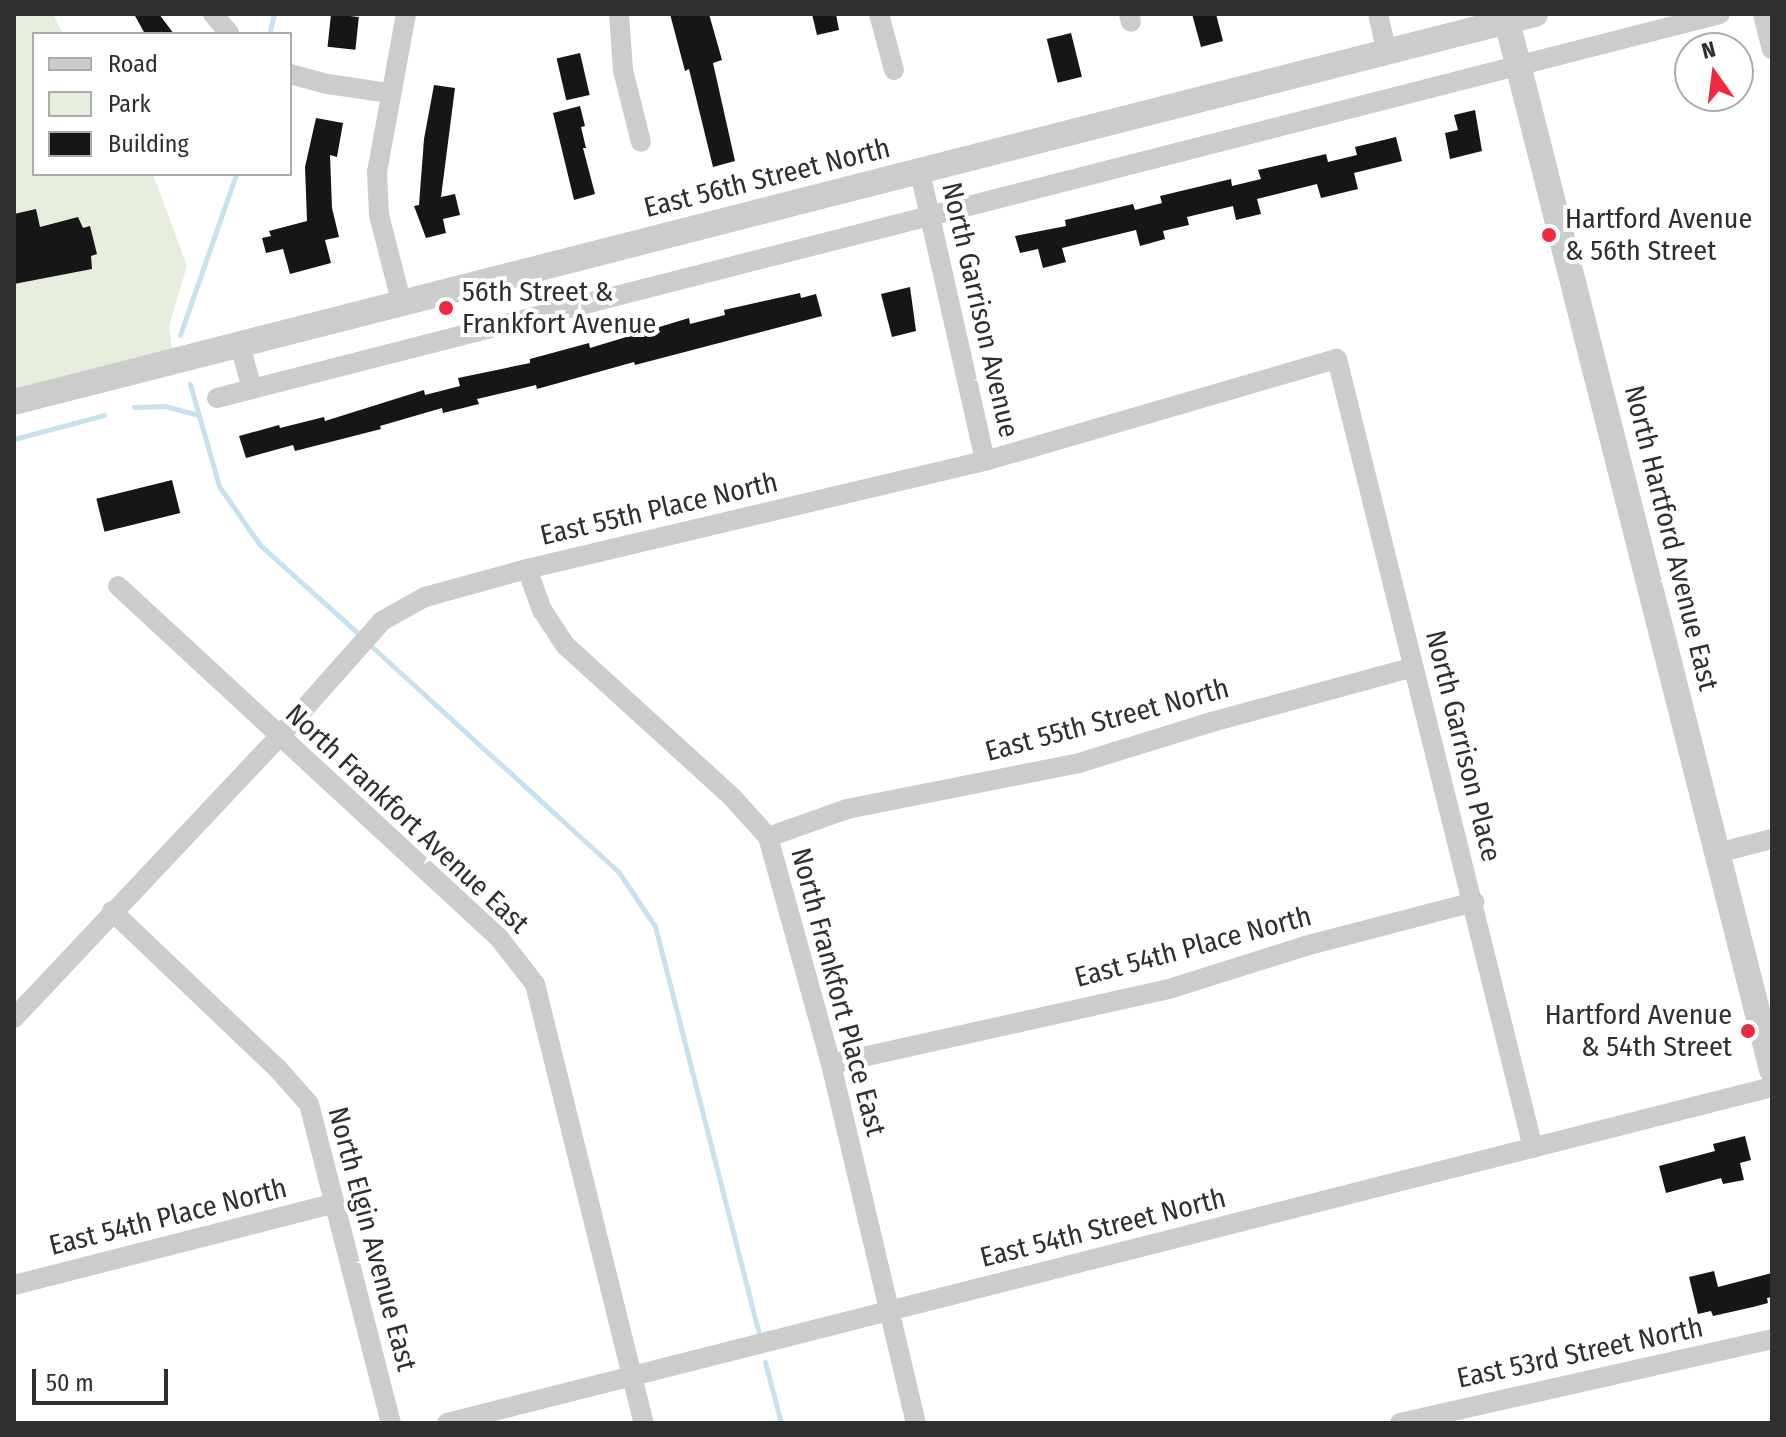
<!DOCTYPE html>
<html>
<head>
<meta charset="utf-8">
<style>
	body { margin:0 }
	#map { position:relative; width:1786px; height:1437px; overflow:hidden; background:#fff; font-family:"Fira Sans Condensed",sans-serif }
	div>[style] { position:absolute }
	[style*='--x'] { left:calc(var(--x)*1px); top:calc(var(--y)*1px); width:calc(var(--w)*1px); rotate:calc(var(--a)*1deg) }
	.green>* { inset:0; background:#e6eddd }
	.stream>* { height:5px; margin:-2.5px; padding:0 2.5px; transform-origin:2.5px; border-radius:2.5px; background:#c8e1ee }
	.building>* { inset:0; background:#161616; transform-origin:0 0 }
	.minor>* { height:20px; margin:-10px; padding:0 10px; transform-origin:10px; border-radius:10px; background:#ccc }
	.tertiary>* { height:26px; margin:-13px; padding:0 13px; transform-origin:13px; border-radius:13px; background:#ccc }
	.dots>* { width:22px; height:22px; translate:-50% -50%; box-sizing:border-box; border:4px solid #fff; border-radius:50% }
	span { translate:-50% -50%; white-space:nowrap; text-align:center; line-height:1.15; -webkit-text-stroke:8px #fff; paint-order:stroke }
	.street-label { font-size:28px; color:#2f2f2f }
	.poi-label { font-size:28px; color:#2f2f2f }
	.left { translate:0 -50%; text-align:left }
	.right { translate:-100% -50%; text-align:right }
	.frame { position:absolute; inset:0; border:16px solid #2f2f2f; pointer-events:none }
	.legend { position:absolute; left:32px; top:32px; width:260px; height:144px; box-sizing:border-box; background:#fff; border:2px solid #acacac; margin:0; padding:10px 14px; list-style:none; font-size:24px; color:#2f2f2f }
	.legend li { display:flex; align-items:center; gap:16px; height:40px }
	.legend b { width:40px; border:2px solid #acacac }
	.north { position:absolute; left:1674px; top:32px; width:80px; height:80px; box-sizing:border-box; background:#fff; border:2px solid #acacac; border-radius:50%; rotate:346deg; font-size:22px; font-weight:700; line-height:32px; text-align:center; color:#2f2f2f }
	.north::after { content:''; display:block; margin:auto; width:28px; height:36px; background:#ef2942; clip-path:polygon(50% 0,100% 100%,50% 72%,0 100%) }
	.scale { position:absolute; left:32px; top:1369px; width:136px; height:36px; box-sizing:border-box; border:4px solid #2f2f2f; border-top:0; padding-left:10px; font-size:24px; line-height:28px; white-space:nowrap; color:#2f2f2f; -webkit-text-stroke:6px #fff; paint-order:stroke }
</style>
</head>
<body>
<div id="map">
	<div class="green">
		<div style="clip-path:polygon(14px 14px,53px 14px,63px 34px,34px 34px,34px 174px,153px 174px,187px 266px,169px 326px,172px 349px,14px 389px)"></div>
	</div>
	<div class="stream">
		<div style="--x:269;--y:34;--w:21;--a:-76"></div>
		<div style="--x:180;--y:335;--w:170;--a:-70.8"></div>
		<div style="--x:190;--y:384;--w:106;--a:74.1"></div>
		<div style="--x:219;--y:486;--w:72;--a:55.2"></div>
		<div style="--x:260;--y:545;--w:137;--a:42"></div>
		<div style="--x:134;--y:407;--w:31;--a:-2"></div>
		<div style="--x:165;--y:406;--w:34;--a:15"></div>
		<div style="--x:14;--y:439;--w:93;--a:-14.9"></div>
		<div style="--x:369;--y:644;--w:337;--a:42.4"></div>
		<div style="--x:618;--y:871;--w:66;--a:56.1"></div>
		<div style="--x:655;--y:926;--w:418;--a:75.7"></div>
		<div style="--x:765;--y:1362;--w:63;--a:75.3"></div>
	</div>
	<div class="building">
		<div style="clip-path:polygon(134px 14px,159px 14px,174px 34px,145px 34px)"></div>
		<div style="left:331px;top:14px;width:28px;height:33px;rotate:6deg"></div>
		<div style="clip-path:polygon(670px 14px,709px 14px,722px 60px,713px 63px,735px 161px,713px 167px,689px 69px,685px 71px)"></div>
		<div style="clip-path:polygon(812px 14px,836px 14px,839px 30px,817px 35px)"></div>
		<div style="clip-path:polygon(1192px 14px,1216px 14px,1223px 41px,1201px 47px)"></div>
		<div style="left:1071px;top:33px;width:45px;height:25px;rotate:76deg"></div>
		<div style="left:580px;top:53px;width:43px;height:24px;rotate:77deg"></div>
		<div style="clip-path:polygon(434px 85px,455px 88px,441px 197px,455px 194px,460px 215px,443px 219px,446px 233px,426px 238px,414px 206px,419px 205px,424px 139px)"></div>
		<div style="clip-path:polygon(580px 106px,585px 126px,581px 127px,586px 148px,583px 148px,595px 194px,574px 200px,553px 113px)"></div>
		<div style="clip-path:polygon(1475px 110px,1482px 151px,1450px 159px,1445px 133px,1458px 130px,1454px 115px)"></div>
		<div style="clip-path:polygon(316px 118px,343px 123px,337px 157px,330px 155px,332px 208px,339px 237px,325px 240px,331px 263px,290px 274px,283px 249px,266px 253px,262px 238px,271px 236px,269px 231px,307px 221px,305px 167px)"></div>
		<div style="clip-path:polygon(1396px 137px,1402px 161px,1354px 173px,1358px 189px,1321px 198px,1317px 184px,1257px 199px,1261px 214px,1236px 220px,1233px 206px,1187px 217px,1189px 225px,1163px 231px,1165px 239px,1140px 246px,1136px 230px,1062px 248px,1066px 262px,1043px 268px,1038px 249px,1020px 253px,1015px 236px,1066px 226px,1065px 220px,1133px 204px,1135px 210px,1162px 203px,1160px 196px,1231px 179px,1232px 186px,1261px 179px,1258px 170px,1326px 154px,1328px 162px,1357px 155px,1355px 147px)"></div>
		<div style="clip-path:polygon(36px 209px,40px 227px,78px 217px,83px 228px,90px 226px,97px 254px,91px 256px,92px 269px,14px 284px,14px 214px)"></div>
		<div style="clip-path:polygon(910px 287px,916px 331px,892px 337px,881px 294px)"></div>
		<div style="clip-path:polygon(800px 293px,801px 298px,816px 294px,822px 316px,635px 365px,634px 362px,537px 389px,536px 385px,477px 399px,479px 404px,443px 413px,442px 408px,380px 426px,381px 429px,295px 451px,293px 445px,246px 458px,239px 436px,279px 425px,280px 428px,324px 417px,325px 421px,424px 390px,425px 395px,460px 386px,458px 378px,530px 363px,530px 359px,589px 343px,590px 348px,689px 318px,690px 324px,725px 315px,724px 310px)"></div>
		<div style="left:172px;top:480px;width:34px;height:78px;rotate:76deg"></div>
		<div style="clip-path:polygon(1745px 1136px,1751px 1160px,1740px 1163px,1744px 1180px,1723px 1184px,1721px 1178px,1666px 1193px,1659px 1166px,1715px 1151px,1713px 1144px)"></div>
		<div style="clip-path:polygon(1714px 1271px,1718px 1287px,1772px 1273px,1772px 1297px,1767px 1298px,1768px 1303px,1753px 1307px,1713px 1316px,1711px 1311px,1698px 1314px,1689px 1277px)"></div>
	</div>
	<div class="minor">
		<div style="--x:213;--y:14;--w:26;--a:50"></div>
		<div style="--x:619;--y:14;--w:56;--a:85.9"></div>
		<div style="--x:623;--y:70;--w:74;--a:76"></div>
		<div style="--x:879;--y:14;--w:58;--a:75"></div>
		<div style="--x:1129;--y:14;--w:8;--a:76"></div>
		<div style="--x:1378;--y:14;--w:39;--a:77"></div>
		<div style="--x:1763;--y:14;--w:36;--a:76"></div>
		<div style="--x:290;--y:74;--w:39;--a:15"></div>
		<div style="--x:328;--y:84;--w:62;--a:8.4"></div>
		<div style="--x:920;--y:172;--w:296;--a:77.3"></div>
		<div style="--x:402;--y:305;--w:93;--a:-104.3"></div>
		<div style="--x:379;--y:215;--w:43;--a:-92.7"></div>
		<div style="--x:377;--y:172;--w:161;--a:-79.6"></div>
		<div style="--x:240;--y:345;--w:46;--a:74.7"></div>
		<div style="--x:217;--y:398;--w:1551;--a:-14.33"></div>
		<div style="--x:527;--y:569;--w:44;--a:69.9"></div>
		<div style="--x:542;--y:610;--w:42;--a:56.7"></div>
		<div style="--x:565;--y:645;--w:226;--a:42.3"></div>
		<div style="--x:732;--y:797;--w:54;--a:48"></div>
		<div style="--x:768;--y:837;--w:236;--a:74.5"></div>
		<div style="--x:831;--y:1064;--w:369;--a:76.7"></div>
		<div style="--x:118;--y:586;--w:519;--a:42.73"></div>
		<div style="--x:499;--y:938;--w:58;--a:52"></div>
		<div style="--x:535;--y:984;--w:452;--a:76.1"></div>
		<div style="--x:768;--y:837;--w:84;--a:-19.5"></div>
		<div style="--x:847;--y:809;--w:237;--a:-11.2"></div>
		<div style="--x:1079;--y:763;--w:135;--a:-17.2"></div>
		<div style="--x:1208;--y:723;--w:213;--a:-15.2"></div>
		<div style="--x:1717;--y:853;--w:57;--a:-14.3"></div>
		<div style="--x:112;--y:911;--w:228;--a:43.6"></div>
		<div style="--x:277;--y:1068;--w:48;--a:48.4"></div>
		<div style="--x:309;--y:1104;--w:329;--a:75.6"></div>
		<div style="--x:14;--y:1018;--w:386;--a:-46.7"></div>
		<div style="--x:279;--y:737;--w:155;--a:-48.4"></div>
		<div style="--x:382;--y:621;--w:49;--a:-29.2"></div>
		<div style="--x:425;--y:597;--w:106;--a:-15.4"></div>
		<div style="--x:527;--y:569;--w:471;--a:-13.3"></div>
		<div style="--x:985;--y:461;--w:366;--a:-16.2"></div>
		<div style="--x:1337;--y:359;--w:813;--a:76.05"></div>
		<div style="--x:831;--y:1064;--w:346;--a:-12.5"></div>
		<div style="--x:1169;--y:989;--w:143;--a:-17.5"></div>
		<div style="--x:1305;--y:946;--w:175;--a:-14.6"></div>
		<div style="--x:14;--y:1285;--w:331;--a:-14.3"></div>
		<div style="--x:447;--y:1423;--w:1367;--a:-14.23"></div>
		<div style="--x:1400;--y:1423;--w:381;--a:-12.7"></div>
	</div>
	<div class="tertiary">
		<div style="--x:1507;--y:21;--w:1082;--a:75.82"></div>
		<div style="--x:14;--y:402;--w:1570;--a:-14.31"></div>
	</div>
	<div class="dots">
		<div style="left:1549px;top:235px;background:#ef2942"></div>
		<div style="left:446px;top:308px;background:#ef2942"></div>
		<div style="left:1748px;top:1031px;background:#ef2942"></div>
	</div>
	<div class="street-label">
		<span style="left:767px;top:178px;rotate:-14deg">East 56th Street North</span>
		<span style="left:980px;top:310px;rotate:77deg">North Garrison Avenue</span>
		<span style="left:659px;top:509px;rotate:-13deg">East 55th Place North</span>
		<span style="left:1671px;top:538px;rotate:76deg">North Hartford Avenue East</span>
		<span style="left:1107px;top:720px;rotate:-15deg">East 55th Street North</span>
		<span style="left:1463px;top:746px;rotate:76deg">North Garrison Place</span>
		<span style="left:407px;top:819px;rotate:43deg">North Frankfort Avenue East</span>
		<span style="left:1193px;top:947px;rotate:-15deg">East 54th Place North</span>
		<span style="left:838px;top:992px;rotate:75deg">North Frankfort Place East</span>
		<span style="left:168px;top:1217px;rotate:-14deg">East 54th Place North</span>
		<span style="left:1103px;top:1228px;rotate:-14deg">East 54th Street North</span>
		<span style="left:372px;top:1239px;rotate:75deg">North Elgin Avenue East</span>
		<span style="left:1580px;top:1353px;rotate:-12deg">East 53rd Street North</span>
	</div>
	<div class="poi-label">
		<span class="left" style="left:1565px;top:235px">Hartford Avenue<br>&amp; 56th Street</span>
		<span class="left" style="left:462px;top:308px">56th Street &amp;<br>Frankfort Avenue</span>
		<span class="right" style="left:1732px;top:1031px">Hartford Avenue<br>&amp; 54th Street</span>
	</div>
	<div class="frame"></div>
	<ul class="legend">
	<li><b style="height:10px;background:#ccc"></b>Road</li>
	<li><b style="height:22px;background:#e6eddd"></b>Park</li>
	<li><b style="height:22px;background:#161616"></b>Building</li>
	</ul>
	<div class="north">N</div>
	<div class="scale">50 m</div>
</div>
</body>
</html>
